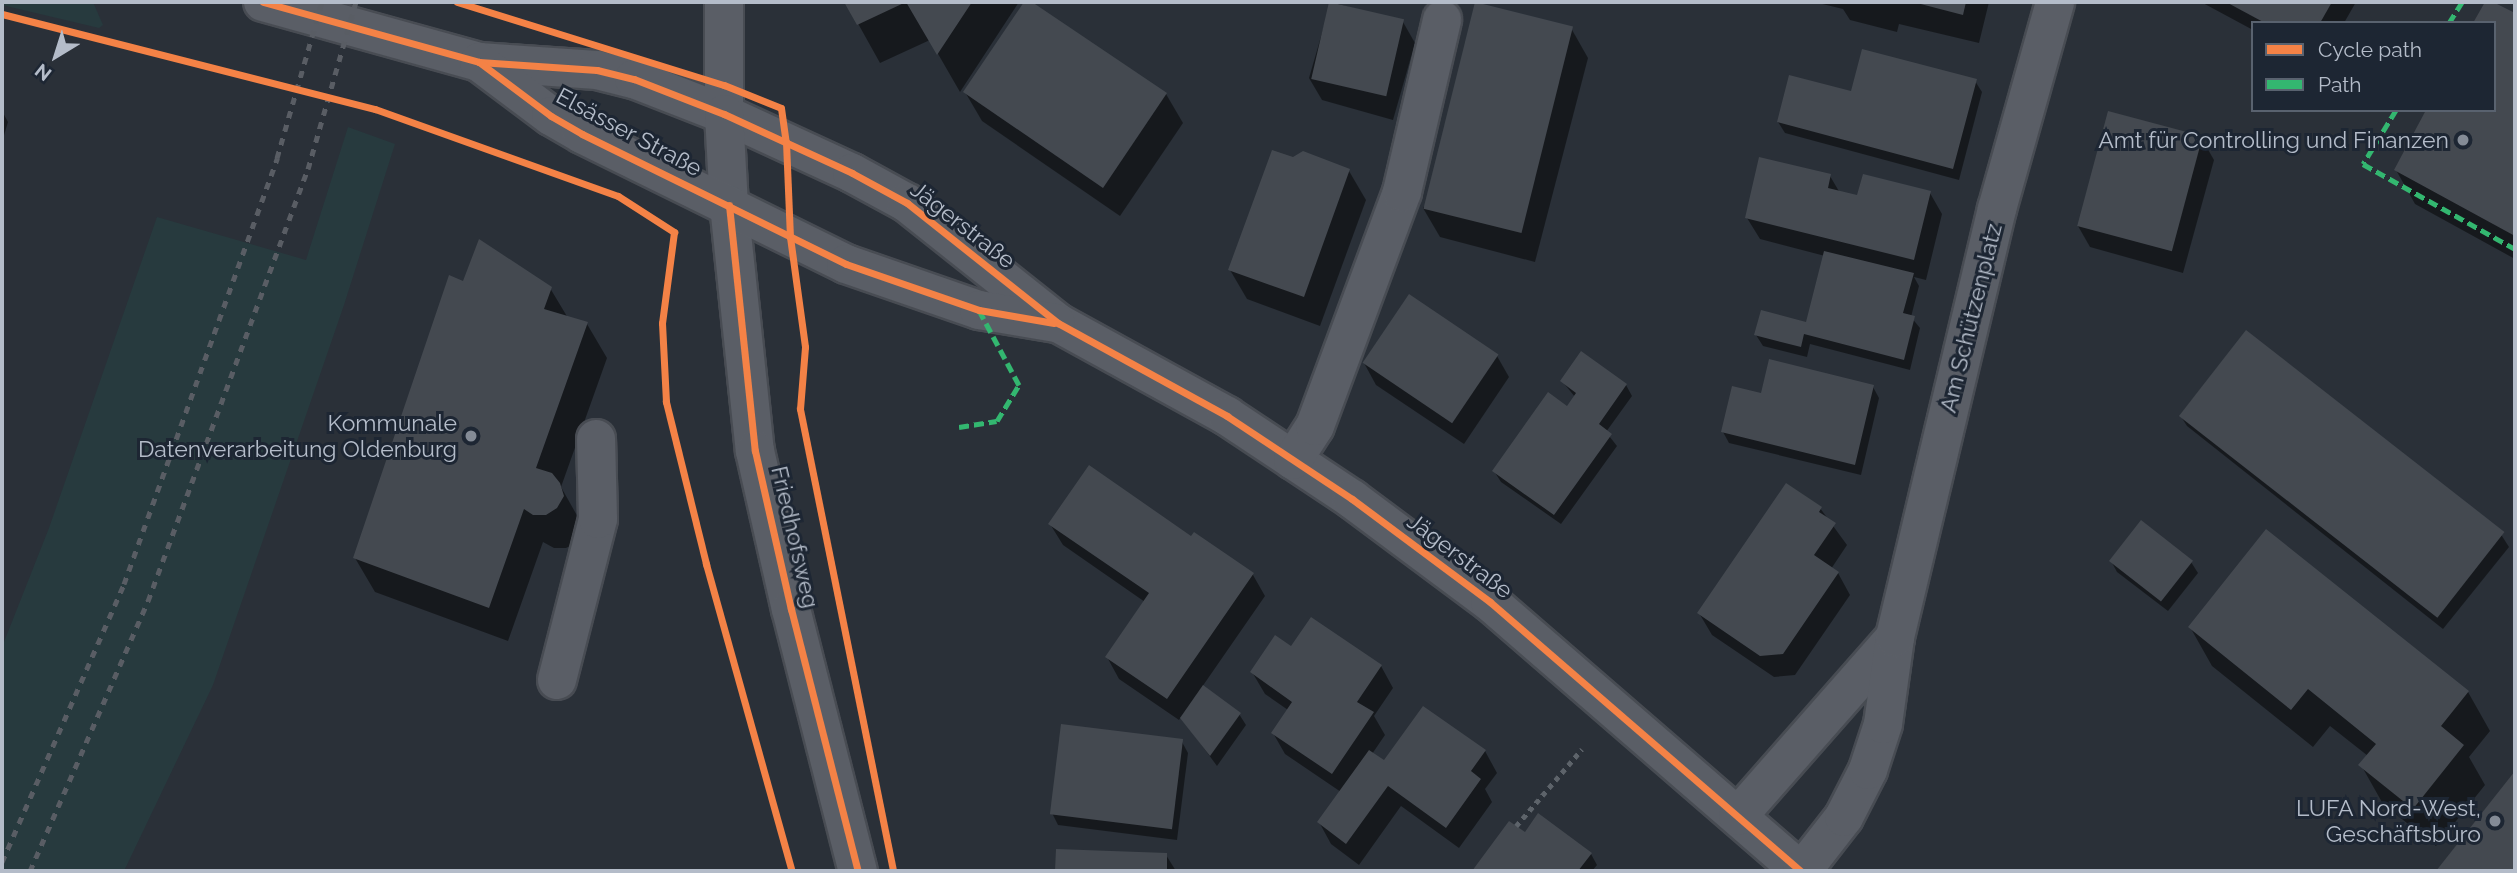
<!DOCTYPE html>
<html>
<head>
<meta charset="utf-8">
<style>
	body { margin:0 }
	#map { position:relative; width:2517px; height:873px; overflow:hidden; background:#2a3038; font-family:Raleway,sans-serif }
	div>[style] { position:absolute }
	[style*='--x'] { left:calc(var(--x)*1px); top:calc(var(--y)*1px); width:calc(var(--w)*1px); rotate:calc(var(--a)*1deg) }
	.green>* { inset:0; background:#273a3e }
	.shadow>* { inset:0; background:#0007 }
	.building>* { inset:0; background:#444950; transform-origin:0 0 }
	.path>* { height:4.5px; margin-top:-2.25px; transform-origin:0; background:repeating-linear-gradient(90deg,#5d636a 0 5px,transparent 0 10px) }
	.roads { filter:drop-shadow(2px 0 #484c53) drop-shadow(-2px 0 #484c53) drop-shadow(0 2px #484c53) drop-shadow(0 -2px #484c53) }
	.minor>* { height:38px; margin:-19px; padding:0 19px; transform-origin:19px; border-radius:19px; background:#5a5e66 }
	.rail>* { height:5px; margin-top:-2.5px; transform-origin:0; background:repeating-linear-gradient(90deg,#595d64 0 7px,transparent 0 14px) }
	.quiet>* { height:5px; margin-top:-2.5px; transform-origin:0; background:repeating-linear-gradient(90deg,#33b770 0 10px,transparent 0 15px) }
	.cycleway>* { height:7px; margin:-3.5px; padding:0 3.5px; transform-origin:3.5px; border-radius:3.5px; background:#f48246 }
	.dots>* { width:19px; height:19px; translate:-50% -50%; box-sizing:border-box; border:4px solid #1d2633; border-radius:50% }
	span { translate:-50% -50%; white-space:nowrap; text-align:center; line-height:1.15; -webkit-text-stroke:6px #1d2633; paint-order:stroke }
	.street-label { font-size:23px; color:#b4bcc9 }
	.poi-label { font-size:23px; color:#b4bcc9 }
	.right { translate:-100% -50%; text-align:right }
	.frame { position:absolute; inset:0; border:4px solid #b4bcc9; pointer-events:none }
	.legend { position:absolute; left:2251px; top:21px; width:245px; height:91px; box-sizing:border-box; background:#1d2633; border:2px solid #59626f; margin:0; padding:9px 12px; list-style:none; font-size:21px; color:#b4bcc9 }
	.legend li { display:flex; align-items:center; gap:14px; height:35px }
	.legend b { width:35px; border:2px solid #59626f }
	.north { position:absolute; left:21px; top:21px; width:70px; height:70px; -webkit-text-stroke:5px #1d2633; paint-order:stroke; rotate:218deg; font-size:19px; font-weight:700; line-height:28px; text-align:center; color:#b4bcc9 }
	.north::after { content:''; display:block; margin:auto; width:24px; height:32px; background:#b4bcc9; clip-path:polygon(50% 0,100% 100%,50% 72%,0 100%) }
</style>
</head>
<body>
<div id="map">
	<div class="green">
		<div style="clip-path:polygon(2px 2px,93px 2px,103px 25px,99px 28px,2px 5px)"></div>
		<div style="clip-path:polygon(348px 127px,395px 144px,344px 305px,213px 685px,124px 871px,2px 871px,2px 647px,49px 528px,157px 217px,306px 260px)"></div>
	</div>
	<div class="shadow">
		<div style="clip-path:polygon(846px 2px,1019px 2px,960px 92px,930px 40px,880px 63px)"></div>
		<div style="clip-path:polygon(1026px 2px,1166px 94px,1183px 123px,1120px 216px,982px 121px,965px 92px)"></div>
		<div style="clip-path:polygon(1331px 2px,1403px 22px,1415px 43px,1393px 120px,1322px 100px,1309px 78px)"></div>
		<div style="clip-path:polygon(1814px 2px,1989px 2px,1979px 43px,1899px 24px,1897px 32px,1850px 20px,1843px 9px)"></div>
		<div style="clip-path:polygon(2201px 2px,2356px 2px,2344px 23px,2253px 23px,2253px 30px)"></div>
		<div style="clip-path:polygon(2487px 2px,2515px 16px,2515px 259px,2415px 204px,2396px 170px,2494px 110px,2494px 23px,2475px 23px)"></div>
		<div style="clip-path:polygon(1571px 28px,1588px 58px,1535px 262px,1440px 237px,1423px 208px)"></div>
		<div style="clip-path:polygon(1975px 81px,1982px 92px,1959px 180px,1785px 133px,1778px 122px,1852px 93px)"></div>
		<div style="clip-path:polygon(2px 111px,8px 122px,2px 142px)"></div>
		<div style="clip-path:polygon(2202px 139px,2214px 160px,2183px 273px,2090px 247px,2078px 226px)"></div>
		<div style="clip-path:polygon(1294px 159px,1349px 171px,1366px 200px,1320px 326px,1247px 299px,1230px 270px)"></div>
		<div style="clip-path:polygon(1830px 176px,1840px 193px,1858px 198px,1930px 193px,1942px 214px,1926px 280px,1914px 277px,1919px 286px,1911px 317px,1920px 328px,1910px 370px,1810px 344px,1807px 357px,1763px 346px,1756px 335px,1807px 324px,1825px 256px,1760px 239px,1747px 218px)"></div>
		<div style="clip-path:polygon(464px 283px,550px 288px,568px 318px,587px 324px,607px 358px,561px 487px,579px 519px,576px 543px,566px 548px,554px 548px,543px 542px,508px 641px,375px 592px,355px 558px)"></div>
		<div style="clip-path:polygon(2246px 332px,2502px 536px,2509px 547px,2443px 629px,2187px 426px,2180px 415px)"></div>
		<div style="clip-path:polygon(1497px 356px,1509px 377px,1464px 444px,1376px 385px,1364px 363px)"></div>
		<div style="clip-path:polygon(1562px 381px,1626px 385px,1632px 396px,1606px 432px,1617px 446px,1561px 524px,1501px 482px,1494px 471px,1567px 408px,1575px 397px)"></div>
		<div style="clip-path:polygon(1873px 387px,1879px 398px,1861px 475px,1729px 443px,1723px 432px,1762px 395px)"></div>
		<div style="clip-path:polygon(1820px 508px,1847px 545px,1831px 569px,1838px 573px,1850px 595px,1795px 675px,1774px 677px,1712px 635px,1699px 613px)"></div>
		<div style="clip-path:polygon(1050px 524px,1192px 539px,1253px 575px,1265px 596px,1202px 687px,1239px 714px,1246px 725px,1217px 766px,1181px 717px,1179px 720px,1119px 679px,1107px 657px,1145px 602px,1063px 545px)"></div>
		<div style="clip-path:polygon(2111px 561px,2191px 562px,2198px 573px,2168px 611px,2117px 572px)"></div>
		<div style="clip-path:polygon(2190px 627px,2468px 692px,2490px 731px,2469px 757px,2485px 785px,2436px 846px,2383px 804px,2361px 765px,2368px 756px,2330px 726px,2313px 747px,2212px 666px)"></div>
		<div style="clip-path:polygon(1292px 648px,1381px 666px,1393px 688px,1374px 716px,1385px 735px,1372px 754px,1384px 763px,1485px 751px,1497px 773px,1485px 789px,1492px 802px,1459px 848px,1401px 806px,1359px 865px,1331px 844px,1319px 822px,1341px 792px,1285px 754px,1273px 733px,1288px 710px,1265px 694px,1252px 672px)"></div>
		<div style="clip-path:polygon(1182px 742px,1188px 753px,1177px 840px,1058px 825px,1052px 813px)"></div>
		<div style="clip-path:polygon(2515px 774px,2515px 871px,2438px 871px)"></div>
		<div style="clip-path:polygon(1510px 823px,1525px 834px,1591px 854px,1597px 865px,1592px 871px,1474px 871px)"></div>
		<div style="clip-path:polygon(1058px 851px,1166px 855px,1176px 871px,1057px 871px)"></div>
	</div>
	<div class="building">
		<div style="clip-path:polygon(844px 2px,972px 2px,937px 55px,906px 2px,857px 25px)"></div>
		<div style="clip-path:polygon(1024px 2px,1032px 2px,1167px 93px,1103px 188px,963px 92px)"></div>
		<div style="left:1329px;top:2px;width:77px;height:79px;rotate:13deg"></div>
		<div style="left:1475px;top:2px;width:101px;height:213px;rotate:14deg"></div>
		<div style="clip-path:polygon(1913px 2px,1966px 2px,1963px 15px)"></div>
		<div style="clip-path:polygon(2226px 2px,2332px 2px,2320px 23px,2265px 23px)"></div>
		<div style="clip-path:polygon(2485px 2px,2493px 2px,2515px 13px,2515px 236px,2394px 170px,2426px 110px,2494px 110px,2494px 23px,2473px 23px)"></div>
		<div style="clip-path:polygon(1862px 49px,1977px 79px,1953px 169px,1777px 122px,1789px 75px,1851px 91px)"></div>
		<div style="left:2108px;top:111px;width:98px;height:119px;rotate:15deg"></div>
		<div style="clip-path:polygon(1272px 150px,1293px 157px,1303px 151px,1350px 169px,1304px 297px,1228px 270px)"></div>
		<div style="clip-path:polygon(1759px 157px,1831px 174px,1828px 188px,1857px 195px,1863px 174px,1931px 191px,1914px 260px,1745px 218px)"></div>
		<div style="clip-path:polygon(479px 239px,552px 287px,544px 309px,588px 322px,536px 468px,552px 473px,560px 483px,564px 496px,557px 508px,546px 515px,533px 515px,524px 509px,489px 608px,353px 558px,449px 275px,463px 281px)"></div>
		<div style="clip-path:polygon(1824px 251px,1914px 273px,1903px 313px,1915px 316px,1904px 360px,1804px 334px,1801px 347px,1754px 335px,1761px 310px,1806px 322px)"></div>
		<div style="left:1409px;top:294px;width:108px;height:83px;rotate:34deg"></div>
		<div style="left:2246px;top:330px;width:328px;height:109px;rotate:38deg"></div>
		<div style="clip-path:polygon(1581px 351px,1627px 384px,1599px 424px,1612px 434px,1554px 515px,1492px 471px,1548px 392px,1567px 406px,1576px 393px,1560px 381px)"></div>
		<div style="clip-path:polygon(1769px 359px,1874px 385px,1855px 465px,1721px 432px,1732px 386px,1761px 393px)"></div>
		<div style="clip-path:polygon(1089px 465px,1191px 536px,1194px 532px,1254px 573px,1167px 699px,1105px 657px,1149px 593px,1048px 524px)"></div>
		<div style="clip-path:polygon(1786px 483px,1822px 507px,1819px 512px,1836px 523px,1814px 555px,1839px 572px,1783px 654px,1760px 656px,1697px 613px)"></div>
		<div style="left:2141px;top:520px;width:66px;height:52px;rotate:38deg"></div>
		<div style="clip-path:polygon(2266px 529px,2469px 691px,2441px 726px,2464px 745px,2413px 809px,2358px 765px,2376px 744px,2308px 689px,2291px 710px,2188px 627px)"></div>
		<div style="clip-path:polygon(1311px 617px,1382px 665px,1357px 702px,1374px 712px,1332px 774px,1271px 733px,1292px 702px,1250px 672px,1275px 635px,1291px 646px)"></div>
		<div style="clip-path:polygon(1203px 685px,1241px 713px,1210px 756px,1180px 718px)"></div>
		<div style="clip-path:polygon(1423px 706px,1486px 750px,1471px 771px,1481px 779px,1446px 828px,1388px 786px,1346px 844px,1317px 822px,1369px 750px,1384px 760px)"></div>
		<div style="left:1061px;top:724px;width:123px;height:91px;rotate:7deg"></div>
		<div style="clip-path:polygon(2515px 771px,2515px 871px,2436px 871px)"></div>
		<div style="clip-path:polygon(1538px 813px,1592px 853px,1578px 871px,1472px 871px,1509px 821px,1525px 832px)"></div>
		<div style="clip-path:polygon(1056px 849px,1167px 853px,1167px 871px,1055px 871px)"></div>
	</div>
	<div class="path">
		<div style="--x:1516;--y:826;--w:101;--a:-49.4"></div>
	</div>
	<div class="roads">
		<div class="minor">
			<div style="--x:263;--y:2;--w:224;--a:15.5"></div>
			<div style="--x:479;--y:62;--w:118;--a:3.9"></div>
			<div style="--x:597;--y:70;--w:38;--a:14"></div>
			<div style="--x:634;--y:79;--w:97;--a:21.3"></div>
			<div style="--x:724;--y:114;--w:141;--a:24.7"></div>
			<div style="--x:852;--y:173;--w:63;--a:28.6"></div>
			<div style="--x:907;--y:203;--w:193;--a:38.5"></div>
			<div style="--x:1058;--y:323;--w:193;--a:28.8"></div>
			<div style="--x:1227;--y:416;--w:150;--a:33.6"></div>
			<div style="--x:1352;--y:499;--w:172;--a:36.7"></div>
			<div style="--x:1490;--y:602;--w:411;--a:40.9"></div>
			<div style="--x:724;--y:2;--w:112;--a:90"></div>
			<div style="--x:724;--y:114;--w:91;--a:86.9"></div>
			<div style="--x:729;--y:205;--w:247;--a:84"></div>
			<div style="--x:755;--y:451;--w:162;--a:77.2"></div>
			<div style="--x:791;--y:609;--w:270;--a:75.7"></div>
			<div style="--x:479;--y:62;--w:90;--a:36.9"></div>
			<div style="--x:551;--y:116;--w:36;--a:30"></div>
			<div style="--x:582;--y:134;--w:294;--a:26.2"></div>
			<div style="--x:846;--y:264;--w:141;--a:19.1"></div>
			<div style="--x:979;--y:310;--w:78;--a:9.6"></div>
			<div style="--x:1293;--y:460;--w:40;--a:-57.1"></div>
			<div style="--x:1315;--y:426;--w:250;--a:-69.6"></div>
			<div style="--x:1402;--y:192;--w:177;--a:-76.9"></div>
			<div style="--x:557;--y:680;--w:166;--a:-75.7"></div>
			<div style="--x:598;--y:519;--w:80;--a:-91.4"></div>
			<div style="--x:1738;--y:816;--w:238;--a:-48.7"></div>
			<div style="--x:1802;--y:871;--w:68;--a:-52.1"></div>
			<div style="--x:1844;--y:817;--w:53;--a:-62.9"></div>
			<div style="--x:1868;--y:770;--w:48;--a:-71.9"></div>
			<div style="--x:1883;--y:724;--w:88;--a:-82.1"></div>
			<div style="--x:1895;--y:637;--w:440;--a:-76.6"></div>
			<div style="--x:1997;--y:209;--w:215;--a:-74.3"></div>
		</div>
	</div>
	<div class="rail">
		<div style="--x:2;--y:862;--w:304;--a:-66.3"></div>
		<div style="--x:124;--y:584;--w:453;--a:-70.2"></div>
		<div style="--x:277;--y:158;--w:162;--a:-73.9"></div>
		<div style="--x:30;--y:871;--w:295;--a:-66.4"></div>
		<div style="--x:148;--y:601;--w:461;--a:-69.7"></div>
		<div style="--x:308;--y:169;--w:174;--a:-74"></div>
	</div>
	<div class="quiet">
		<div style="--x:2449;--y:23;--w:25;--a:-58"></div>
		<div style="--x:2396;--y:110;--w:63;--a:121.4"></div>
		<div style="--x:2363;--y:164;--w:174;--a:29.2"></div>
		<div style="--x:959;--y:427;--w:38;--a:-9"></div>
		<div style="--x:997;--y:421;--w:42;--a:-58.6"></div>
		<div style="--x:1019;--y:385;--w:85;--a:-118.1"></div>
	</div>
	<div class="cycleway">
		<div style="--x:263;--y:2;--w:224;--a:15.5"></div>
		<div style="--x:479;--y:62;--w:118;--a:3.9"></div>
		<div style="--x:597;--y:70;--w:38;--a:14"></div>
		<div style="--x:634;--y:79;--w:97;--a:21.3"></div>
		<div style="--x:724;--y:114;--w:141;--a:24.7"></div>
		<div style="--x:852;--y:173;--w:63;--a:28.6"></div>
		<div style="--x:907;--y:203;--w:193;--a:38.5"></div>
		<div style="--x:1058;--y:323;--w:193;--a:28.8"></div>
		<div style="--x:1227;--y:416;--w:150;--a:33.6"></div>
		<div style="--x:1352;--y:499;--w:172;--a:36.7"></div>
		<div style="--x:1490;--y:602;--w:411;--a:40.9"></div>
		<div style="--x:457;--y:2;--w:280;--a:17.3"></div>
		<div style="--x:724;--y:85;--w:61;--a:22"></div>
		<div style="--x:781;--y:108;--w:34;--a:82"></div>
		<div style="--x:786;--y:142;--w:95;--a:87.6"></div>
		<div style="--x:790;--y:237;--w:111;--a:82.2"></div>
		<div style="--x:805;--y:347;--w:62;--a:94.6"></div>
		<div style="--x:800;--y:409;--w:471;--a:78.6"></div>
		<div style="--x:2;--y:14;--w:385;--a:14.3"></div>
		<div style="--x:375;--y:109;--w:258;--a:19.7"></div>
		<div style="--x:618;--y:196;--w:67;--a:32.7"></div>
		<div style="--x:674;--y:232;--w:92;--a:97.5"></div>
		<div style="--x:662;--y:323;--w:79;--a:87.1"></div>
		<div style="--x:666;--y:402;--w:167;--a:76.1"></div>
		<div style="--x:706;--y:564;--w:319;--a:74.4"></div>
		<div style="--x:479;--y:62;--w:90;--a:36.9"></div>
		<div style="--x:551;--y:116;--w:36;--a:30"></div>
		<div style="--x:582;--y:134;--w:294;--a:26.2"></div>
		<div style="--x:846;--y:264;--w:141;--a:19.1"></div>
		<div style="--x:979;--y:310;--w:76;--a:9.8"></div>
		<div style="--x:729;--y:205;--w:247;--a:84"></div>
		<div style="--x:755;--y:451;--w:162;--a:77.2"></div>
		<div style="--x:791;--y:609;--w:270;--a:75.7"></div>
	</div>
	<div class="dots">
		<div style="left:2463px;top:140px;background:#848b96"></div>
		<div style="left:471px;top:436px;background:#848b96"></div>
		<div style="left:2495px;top:821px;background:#848b96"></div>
	</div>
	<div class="street-label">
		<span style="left:629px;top:132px;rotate:28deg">Elsässer Straße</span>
		<span style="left:963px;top:225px;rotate:38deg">Jägerstraße</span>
		<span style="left:1971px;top:318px;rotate:-76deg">Am Schützenplatz</span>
		<span style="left:795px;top:537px;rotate:77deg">Friedhofsweg</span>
		<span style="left:1460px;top:556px;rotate:37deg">Jägerstraße</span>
	</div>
	<div class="poi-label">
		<span class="right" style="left:2449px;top:140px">Amt für Controlling und Finanzen</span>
		<span class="right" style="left:457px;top:436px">Kommunale<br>Datenverarbeitung Oldenburg</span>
		<span class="right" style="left:2481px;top:821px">LUFA Nord-West,<br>Geschäftsbüro</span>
	</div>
	<div class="frame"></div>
	<ul class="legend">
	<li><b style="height:9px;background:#f48246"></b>Cycle path</li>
	<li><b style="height:9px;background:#33b770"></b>Path</li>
	</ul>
	<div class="north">N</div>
</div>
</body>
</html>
